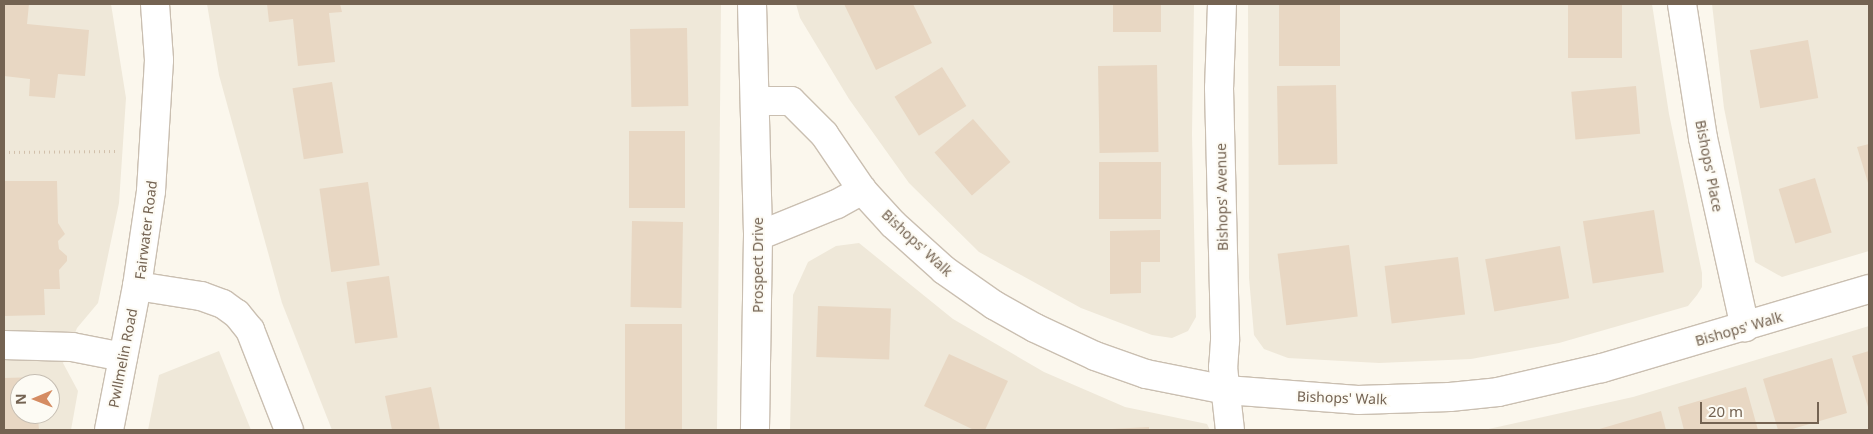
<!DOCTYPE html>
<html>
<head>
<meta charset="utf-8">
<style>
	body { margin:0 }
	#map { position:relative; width:1873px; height:434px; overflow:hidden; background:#fbf7ed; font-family:"Noto Sans",sans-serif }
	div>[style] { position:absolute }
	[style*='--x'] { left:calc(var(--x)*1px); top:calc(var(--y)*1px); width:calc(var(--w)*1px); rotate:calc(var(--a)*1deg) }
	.residential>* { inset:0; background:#efe8d9 }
	.building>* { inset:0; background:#e8d7c3; transform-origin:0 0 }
	.path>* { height:3px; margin-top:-1.5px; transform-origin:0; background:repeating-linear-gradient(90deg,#d2c0ab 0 1px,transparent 0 5px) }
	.roads { filter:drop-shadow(1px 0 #cabfb1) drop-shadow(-1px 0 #cabfb1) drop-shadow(0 1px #cabfb1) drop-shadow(0 -1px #cabfb1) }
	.minor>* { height:28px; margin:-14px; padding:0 14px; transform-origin:14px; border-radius:14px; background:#fff }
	span { translate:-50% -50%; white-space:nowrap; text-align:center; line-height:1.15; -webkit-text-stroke:4px #fdfbf4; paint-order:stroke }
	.street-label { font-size:14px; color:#746352 }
	.frame { position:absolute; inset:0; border:5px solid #746352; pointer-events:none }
	.north { position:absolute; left:10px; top:374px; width:50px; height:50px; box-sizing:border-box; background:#fdfbf4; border:1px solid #c6beb3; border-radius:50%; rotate:269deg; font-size:14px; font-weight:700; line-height:20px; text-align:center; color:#746352 }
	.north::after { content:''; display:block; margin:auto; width:18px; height:22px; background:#d58c62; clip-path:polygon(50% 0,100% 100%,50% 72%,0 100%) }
	.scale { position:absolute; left:1700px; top:402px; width:119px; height:22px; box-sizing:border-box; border:2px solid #746352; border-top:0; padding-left:6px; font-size:15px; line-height:18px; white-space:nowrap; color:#746352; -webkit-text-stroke:4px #fdfbf4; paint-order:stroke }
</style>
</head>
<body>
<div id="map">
	<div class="residential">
		<div style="clip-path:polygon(evenodd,4px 4px,111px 4px,126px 98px,119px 203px,98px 303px,77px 328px,63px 363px,78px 391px,71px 430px,4px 430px,4px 4px,20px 384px,50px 384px,50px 414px,20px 414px,20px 384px)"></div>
		<div style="clip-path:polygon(207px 4px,721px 4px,717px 430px,332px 430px,282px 303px,219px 75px)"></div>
		<div style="clip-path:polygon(796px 4px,1194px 4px,1192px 134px,1196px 317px,1188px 331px,1172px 338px,1152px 335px,1081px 308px,979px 252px,909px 183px,849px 99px,800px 18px)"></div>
		<div style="clip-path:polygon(1248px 4px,1652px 4px,1669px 114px,1702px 273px,1702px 287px,1697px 295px,1688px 306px,1559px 343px,1471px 359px,1379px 363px,1288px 358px,1264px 349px,1254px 335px,1249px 278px)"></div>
		<div style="clip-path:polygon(1712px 4px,1869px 4px,1869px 251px,1782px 277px,1755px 262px,1724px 108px)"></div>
		<div style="clip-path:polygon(859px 243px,953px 319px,1044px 372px,1125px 407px,1207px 424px,1210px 430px,790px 430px,793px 295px,808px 262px,836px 246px)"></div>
		<div style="clip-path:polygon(1869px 326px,1869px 430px,1484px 430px,1633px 397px)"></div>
		<div style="clip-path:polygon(219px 351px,251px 430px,148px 430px,159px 375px)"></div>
	</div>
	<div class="building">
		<div style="clip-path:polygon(4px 4px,29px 4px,27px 24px,89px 30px,85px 76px,58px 74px,55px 98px,29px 96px,30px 79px,4px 76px)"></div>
		<div style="clip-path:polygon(267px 4px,340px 4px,342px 12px,329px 13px,335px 62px,298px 66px,293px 19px,269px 22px)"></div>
		<div style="clip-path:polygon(844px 4px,913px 4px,932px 43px,876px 70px)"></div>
		<div style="left:1113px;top:4px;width:48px;height:28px"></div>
		<div style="left:1279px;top:4px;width:61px;height:62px"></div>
		<div style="left:1568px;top:4px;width:54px;height:54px"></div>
		<div style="left:687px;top:28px;width:78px;height:57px;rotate:89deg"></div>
		<div style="left:1808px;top:40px;width:59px;height:59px;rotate:80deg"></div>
		<div style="left:1157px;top:65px;width:87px;height:59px;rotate:89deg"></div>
		<div style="left:942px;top:67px;width:46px;height:56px;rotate:58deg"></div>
		<div style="left:332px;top:82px;width:72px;height:40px;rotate:81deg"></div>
		<div style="left:1336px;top:85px;width:79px;height:59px;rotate:89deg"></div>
		<div style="left:1636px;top:86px;width:48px;height:65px;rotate:85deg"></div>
		<div style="left:973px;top:119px;width:57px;height:51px;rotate:49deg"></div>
		<div style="left:629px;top:131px;width:56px;height:77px"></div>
		<div style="clip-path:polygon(1869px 144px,1869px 186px,1857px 147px)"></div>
		<div style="left:1099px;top:162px;width:62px;height:57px"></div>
		<div style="left:1815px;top:178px;width:57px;height:38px;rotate:73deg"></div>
		<div style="clip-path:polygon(4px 181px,57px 181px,58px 223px,65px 234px,58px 241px,59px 249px,67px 256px,67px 261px,59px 270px,60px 289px,44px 289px,45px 315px,4px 316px)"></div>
		<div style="left:368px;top:182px;width:84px;height:49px;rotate:82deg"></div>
		<div style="left:1654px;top:210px;width:63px;height:72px;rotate:81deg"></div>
		<div style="left:632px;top:221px;width:51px;height:86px;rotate:1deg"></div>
		<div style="clip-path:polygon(1160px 230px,1160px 262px,1141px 262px,1141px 293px,1110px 294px,1110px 231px)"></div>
		<div style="left:1349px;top:245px;width:72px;height:72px;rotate:83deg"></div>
		<div style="left:1560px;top:246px;width:53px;height:76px;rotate:80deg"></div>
		<div style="left:1458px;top:257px;width:58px;height:74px;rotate:83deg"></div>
		<div style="left:389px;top:276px;width:62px;height:43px;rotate:82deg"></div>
		<div style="left:818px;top:306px;width:73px;height:51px;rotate:2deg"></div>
		<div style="left:625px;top:324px;width:57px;height:106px"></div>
		<div style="clip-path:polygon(1869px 351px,1869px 410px,1852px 356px)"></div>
		<div style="clip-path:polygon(949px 354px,1008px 381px,985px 430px,974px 430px,924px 406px)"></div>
		<div style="clip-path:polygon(1832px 358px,1847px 413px,1789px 430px,1778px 430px,1763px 379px)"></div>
		<div style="clip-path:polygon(38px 377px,38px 384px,20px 384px,20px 414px,43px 414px,38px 417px,39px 430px,4px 430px,4px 378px)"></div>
		<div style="clip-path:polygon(431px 387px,440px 430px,392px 430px,385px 396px)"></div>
		<div style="clip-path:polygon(1746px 387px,1758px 430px,1684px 430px,1678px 407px)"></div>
		<div style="clip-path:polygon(1661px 411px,1666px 430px,1596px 430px)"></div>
		<div style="clip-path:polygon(1149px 427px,1149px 430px,1112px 430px,1112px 429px)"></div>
	</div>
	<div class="path">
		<div style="--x:4;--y:152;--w:114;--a:-0.5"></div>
	</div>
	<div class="roads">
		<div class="minor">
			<div style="--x:752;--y:4;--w:232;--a:88.5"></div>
			<div style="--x:758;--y:236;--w:194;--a:90.9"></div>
			<div style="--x:1222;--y:4;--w:84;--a:92"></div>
			<div style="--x:1219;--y:88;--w:253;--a:88.6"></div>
			<div style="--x:1225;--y:341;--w:26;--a:94"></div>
			<div style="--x:1223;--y:367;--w:63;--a:83.7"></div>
			<div style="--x:1682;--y:4;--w:136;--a:81.1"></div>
			<div style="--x:1703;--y:138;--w:194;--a:77.5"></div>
			<div style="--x:755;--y:101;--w:36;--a:0"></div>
			<div style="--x:791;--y:101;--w:47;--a:45"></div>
			<div style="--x:824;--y:134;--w:68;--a:55.8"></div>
			<div style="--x:862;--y:190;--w:46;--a:47.6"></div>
			<div style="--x:893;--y:224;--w:69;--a:42"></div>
			<div style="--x:944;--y:270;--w:61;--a:35"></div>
			<div style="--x:994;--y:305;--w:47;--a:29.3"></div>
			<div style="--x:1035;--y:328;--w:66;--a:25"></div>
			<div style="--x:1095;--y:356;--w:54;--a:19.4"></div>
			<div style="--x:1146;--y:374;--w:82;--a:11.3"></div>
			<div style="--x:1226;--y:390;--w:132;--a:4.3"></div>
			<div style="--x:1358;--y:400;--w:92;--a:-1.9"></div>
			<div style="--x:1450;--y:397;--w:48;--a:-5.9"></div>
			<div style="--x:1498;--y:392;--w:107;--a:-13"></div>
			<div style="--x:1602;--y:368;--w:278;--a:-16.5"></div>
			<div style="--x:758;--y:236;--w:85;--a:-22.1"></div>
			<div style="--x:837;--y:204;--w:29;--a:-29"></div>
			<div style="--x:137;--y:286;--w:65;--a:8.9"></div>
			<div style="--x:201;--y:296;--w:23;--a:20"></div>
			<div style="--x:223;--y:304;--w:17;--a:36"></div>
			<div style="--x:237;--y:314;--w:21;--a:51"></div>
			<div style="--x:250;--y:330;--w:107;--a:68.7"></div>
			<div style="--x:4;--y:345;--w:68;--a:1.7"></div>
			<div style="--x:72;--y:347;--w:52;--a:11.1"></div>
			<div style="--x:109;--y:430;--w:147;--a:-79"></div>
			<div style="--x:137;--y:286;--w:96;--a:-81.6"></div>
			<div style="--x:151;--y:191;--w:131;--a:-86.5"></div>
			<div style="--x:159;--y:60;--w:56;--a:-94.1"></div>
		</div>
	</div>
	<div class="street-label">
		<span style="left:1709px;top:166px;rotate:79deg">Bishops' Place</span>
		<span style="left:1222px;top:197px;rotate:-91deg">Bishops' Avenue</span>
		<span style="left:146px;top:230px;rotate:-83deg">Fairwater Road</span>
		<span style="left:917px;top:243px;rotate:43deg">Bishops' Walk</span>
		<span style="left:758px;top:265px;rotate:-90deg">Prospect Drive</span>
		<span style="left:1739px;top:329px;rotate:-16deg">Bishops' Walk</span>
		<span style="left:123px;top:358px;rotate:-79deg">Pwllmelin Road</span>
		<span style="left:1342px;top:398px;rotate:2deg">Bishops' Walk</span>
	</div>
	<div class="frame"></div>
	<div class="north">N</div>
	<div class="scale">20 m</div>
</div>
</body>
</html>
